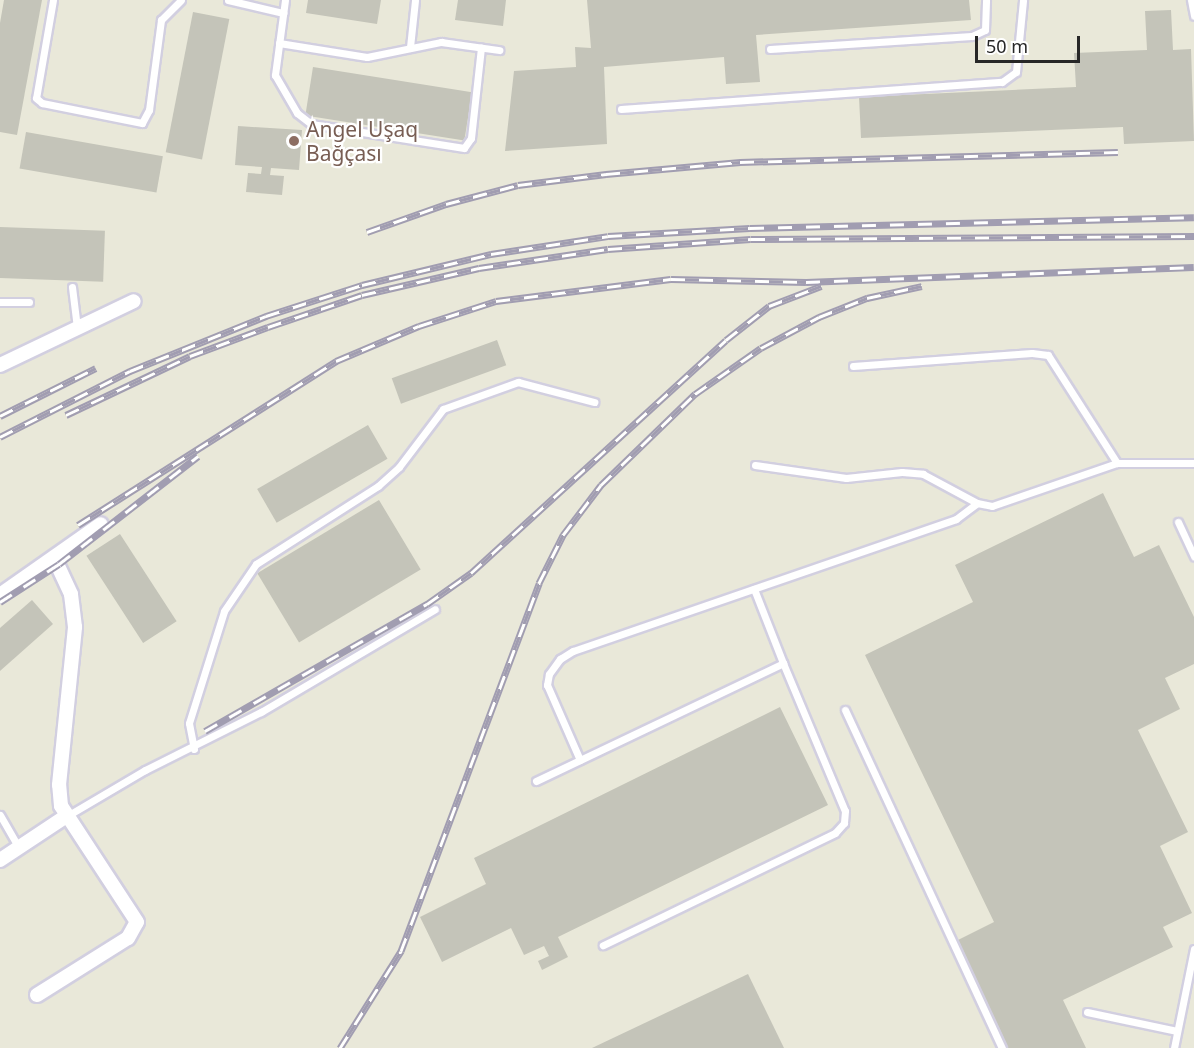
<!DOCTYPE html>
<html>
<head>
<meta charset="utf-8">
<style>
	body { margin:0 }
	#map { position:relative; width:1194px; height:1048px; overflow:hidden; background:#e9e8d9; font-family:"Noto Sans",sans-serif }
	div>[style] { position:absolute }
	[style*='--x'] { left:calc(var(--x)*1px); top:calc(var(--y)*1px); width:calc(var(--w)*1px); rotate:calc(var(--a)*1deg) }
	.building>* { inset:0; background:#c4c4b9; transform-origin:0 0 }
	.roads { filter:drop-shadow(2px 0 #d2cfe0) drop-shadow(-2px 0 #d2cfe0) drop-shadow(0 2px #d2cfe0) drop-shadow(0 -2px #d2cfe0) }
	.service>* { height:7px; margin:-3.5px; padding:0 3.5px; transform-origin:3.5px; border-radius:3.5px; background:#fff }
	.minor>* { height:14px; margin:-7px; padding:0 7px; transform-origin:7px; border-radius:7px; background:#fff }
	.rail>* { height:7px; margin-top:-3.5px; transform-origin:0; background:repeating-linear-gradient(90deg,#fff 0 14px,#a19db1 0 28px); box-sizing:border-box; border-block:2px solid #a19db1 }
	.dots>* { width:16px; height:16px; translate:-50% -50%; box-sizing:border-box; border:3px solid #fff; border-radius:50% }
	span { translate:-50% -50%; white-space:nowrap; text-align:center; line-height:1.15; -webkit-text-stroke:4.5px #fff; paint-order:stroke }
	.education-label { font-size:21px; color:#785e54 }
	.left { translate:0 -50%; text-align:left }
	.scale { position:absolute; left:975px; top:36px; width:105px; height:27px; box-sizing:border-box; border:3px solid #272727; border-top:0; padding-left:8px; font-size:18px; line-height:21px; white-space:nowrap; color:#272727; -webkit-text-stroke:4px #fff; paint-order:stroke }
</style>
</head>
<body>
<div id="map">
	<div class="building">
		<div style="clip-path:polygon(4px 0,42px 0,17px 135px,0 132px,0 23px)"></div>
		<div style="clip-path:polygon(308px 0,381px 0,377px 24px,306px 13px)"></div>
		<div style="clip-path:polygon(458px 0,506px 0,503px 26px,455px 20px)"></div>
		<div style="clip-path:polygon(587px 0,969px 0,971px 20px,756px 35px,760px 82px,726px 84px,724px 57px,604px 67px,607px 144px,505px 151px,514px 71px,576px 67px,575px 47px,591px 48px)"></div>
		<div style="clip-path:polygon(1171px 10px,1173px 50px,1191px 49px,1194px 141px,1124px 144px,1123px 127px,861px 138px,859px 97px,1076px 87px,1074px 53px,1147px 50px,1145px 11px)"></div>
		<div style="left:193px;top:12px;width:37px;height:143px;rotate:11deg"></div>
		<div style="left:313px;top:67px;width:161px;height:49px;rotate:9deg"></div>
		<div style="clip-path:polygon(238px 126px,302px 130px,299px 170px,271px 168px,270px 175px,284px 176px,282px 195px,246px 192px,248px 173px,261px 174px,262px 167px,235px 165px)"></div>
		<div style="left:26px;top:132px;width:139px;height:37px;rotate:10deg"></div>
		<div style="left:0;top:227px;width:105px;height:51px;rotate:2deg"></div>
		<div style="left:497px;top:340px;width:27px;height:112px;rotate:70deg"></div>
		<div style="left:368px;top:425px;width:39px;height:128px;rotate:60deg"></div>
		<div style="clip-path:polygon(1103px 493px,1134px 557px,1159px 545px,1194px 617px,1194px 664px,1165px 678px,1180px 709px,1138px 730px,1188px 832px,1160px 846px,1192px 913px,1163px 927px,1173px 947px,1063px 1000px,1086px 1048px,1006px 1048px,954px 942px,994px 922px,865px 655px,973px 602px,955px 565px)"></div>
		<div style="left:379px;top:500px;width:81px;height:142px;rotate:59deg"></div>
		<div style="left:120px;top:534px;width:104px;height:40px;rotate:57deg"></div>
		<div style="clip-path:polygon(32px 600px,53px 624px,0 671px,0 628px)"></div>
		<div style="clip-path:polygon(780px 707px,828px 805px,558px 937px,568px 957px,542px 970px,538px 961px,549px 956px,544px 946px,524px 955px,511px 928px,442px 962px,420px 917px,486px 884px,474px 858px)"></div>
		<div style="clip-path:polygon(748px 974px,784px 1048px,592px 1048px)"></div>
	</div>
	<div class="roads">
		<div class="service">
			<div style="--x:53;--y:0;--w:99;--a:99.8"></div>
			<div style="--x:36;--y:98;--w:8;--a:40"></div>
			<div style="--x:42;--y:103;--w:102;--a:11.3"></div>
			<div style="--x:142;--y:123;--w:15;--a:-62"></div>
			<div style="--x:149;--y:110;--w:91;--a:-82.4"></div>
			<div style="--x:161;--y:20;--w:28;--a:-45"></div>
			<div style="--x:228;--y:0;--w:57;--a:13.3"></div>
			<div style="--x:285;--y:0;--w:76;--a:97.6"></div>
			<div style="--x:275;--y:75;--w:44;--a:59.9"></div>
			<div style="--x:297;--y:113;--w:18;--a:38"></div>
			<div style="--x:311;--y:124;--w:155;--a:8.9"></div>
			<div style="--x:464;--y:148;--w:12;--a:-55"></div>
			<div style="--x:471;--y:138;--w:91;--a:-83.7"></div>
			<div style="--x:1191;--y:0;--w:16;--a:79"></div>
			<div style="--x:279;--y:43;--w:89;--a:9"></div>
			<div style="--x:367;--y:57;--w:76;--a:-11.5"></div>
			<div style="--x:441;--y:42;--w:59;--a:7.9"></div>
			<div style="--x:410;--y:47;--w:47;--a:-83.9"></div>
			<div style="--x:770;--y:49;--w:202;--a:-3.7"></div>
			<div style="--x:972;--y:36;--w:14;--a:-25"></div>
			<div style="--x:985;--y:30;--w:30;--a:-88"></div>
			<div style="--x:621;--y:109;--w:382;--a:-4.1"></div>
			<div style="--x:1002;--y:82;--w:17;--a:-36"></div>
			<div style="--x:1016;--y:72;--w:72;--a:-84.4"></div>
			<div style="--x:72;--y:287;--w:41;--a:83"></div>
			<div style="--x:0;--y:302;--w:29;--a:0"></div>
			<div style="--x:853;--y:366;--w:179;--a:-4.2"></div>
			<div style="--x:1032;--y:353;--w:16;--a:7"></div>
			<div style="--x:1048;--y:355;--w:128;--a:57.4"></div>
			<div style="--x:755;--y:465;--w:92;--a:8.1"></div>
			<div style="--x:846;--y:478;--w:56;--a:-6.1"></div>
			<div style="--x:902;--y:472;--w:21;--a:5"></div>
			<div style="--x:923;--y:474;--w:61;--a:28.2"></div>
			<div style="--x:977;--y:503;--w:15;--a:11"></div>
			<div style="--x:992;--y:506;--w:132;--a:-19"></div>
			<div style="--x:1117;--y:463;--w:77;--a:0"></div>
			<div style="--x:1178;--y:522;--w:38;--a:65"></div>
			<div style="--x:754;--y:589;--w:79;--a:68.6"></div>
			<div style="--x:845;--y:710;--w:373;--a:65.1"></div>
			<div style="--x:194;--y:749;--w:26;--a:-101"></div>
			<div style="--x:189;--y:723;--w:117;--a:-72.6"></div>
			<div style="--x:224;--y:611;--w:57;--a:-55.8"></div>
			<div style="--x:256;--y:564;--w:145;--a:-32.6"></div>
			<div style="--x:378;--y:486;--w:28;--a:-42"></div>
			<div style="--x:399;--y:467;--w:73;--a:-52.8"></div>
			<div style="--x:443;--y:409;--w:80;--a:-19.8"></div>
			<div style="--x:518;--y:382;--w:79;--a:14.7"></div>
			<div style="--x:580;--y:760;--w:82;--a:-113.7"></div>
			<div style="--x:547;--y:685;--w:11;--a:-80"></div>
			<div style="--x:549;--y:674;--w:19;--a:-54"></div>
			<div style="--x:560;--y:659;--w:15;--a:-32"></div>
			<div style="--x:573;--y:651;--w:405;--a:-19"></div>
			<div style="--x:956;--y:519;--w:26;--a:-37"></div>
			<div style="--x:536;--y:781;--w:274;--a:-25.5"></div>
			<div style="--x:783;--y:663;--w:160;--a:67.3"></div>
			<div style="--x:845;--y:811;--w:12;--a:95"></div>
			<div style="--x:844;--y:823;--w:13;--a:132"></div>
			<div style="--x:835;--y:833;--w:258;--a:154.2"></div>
			<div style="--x:0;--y:815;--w:38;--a:60"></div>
			<div style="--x:67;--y:816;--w:91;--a:-30.5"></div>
			<div style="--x:145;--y:770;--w:130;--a:-26.6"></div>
			<div style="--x:261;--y:712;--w:202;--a:-30.6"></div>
			<div style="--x:1087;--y:1012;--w:92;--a:11.9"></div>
			<div style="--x:1174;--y:1048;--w:101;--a:-78.6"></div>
		</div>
		<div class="minor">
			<div style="--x:0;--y:365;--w:148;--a:-25.5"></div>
			<div style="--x:0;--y:595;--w:123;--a:-35.1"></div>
			<div style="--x:0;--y:860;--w:78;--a:-33.5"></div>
			<div style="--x:37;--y:995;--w:107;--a:-32.1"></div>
			<div style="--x:128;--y:938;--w:18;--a:-61"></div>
			<div style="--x:137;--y:922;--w:139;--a:-123.2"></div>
			<div style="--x:61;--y:806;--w:21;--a:-95"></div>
			<div style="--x:59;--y:785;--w:159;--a:-84.2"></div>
			<div style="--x:75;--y:627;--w:33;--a:-97"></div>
			<div style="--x:71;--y:594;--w:38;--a:-115"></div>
		</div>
	</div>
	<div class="rail">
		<div style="--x:367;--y:232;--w:84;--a:-19.5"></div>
		<div style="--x:446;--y:204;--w:74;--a:-14.8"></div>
		<div style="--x:518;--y:185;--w:89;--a:-7.1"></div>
		<div style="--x:606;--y:174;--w:135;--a:-5.1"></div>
		<div style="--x:740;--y:162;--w:378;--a:-1.5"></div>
		<div style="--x:66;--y:415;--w:137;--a:-25.4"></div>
		<div style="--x:190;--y:356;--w:83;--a:-20.4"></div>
		<div style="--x:268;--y:327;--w:99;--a:-18.8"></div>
		<div style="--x:362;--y:295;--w:120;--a:-13"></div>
		<div style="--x:479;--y:268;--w:130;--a:-8.4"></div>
		<div style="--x:608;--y:249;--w:143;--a:-4"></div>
		<div style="--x:751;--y:239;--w:443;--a:-0.4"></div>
		<div style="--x:0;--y:416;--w:107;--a:-26.6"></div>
		<div style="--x:0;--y:437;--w:146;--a:-26.9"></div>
		<div style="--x:130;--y:371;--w:147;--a:-22"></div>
		<div style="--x:266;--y:316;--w:101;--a:-17.9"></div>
		<div style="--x:362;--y:285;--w:133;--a:-13.5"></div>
		<div style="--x:491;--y:254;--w:118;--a:-8.7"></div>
		<div style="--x:608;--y:236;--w:142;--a:-3.2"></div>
		<div style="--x:750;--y:228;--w:444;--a:-1.4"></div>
		<div style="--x:78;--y:525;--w:306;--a:-32.4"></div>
		<div style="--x:336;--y:361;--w:90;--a:-22.9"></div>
		<div style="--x:419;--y:326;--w:81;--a:-18"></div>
		<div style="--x:496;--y:301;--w:176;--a:-7.2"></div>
		<div style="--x:671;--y:279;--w:135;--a:1.3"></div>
		<div style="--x:806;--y:282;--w:388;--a:-2.2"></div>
		<div style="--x:0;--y:602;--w:70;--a:-32.8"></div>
		<div style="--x:59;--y:564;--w:176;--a:-37.8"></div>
		<div style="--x:205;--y:731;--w:256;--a:-29.8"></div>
		<div style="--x:427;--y:604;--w:54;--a:-35.2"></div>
		<div style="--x:471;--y:573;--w:345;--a:-42.4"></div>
		<div style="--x:726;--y:340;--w:55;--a:-38.3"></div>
		<div style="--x:769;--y:306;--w:56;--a:-21"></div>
		<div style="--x:340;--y:1048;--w:115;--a:-57.8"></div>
		<div style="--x:401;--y:951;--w:393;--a:-69.4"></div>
		<div style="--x:539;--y:583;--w:54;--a:-63.4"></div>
		<div style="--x:563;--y:535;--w:63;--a:-52.8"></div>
		<div style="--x:601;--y:485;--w:131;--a:-44.1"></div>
		<div style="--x:695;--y:394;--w:80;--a:-34.9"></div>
		<div style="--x:761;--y:348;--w:66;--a:-28.1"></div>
		<div style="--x:819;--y:317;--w:52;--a:-21.6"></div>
		<div style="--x:867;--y:298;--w:56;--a:-12.3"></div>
	</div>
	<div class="dots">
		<div style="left:294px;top:141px;background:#8d6e63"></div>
	</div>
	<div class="education-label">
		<span class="left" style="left:306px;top:141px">Angel Uşaq<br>Bağçası</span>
	</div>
	<div class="scale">50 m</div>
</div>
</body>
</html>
